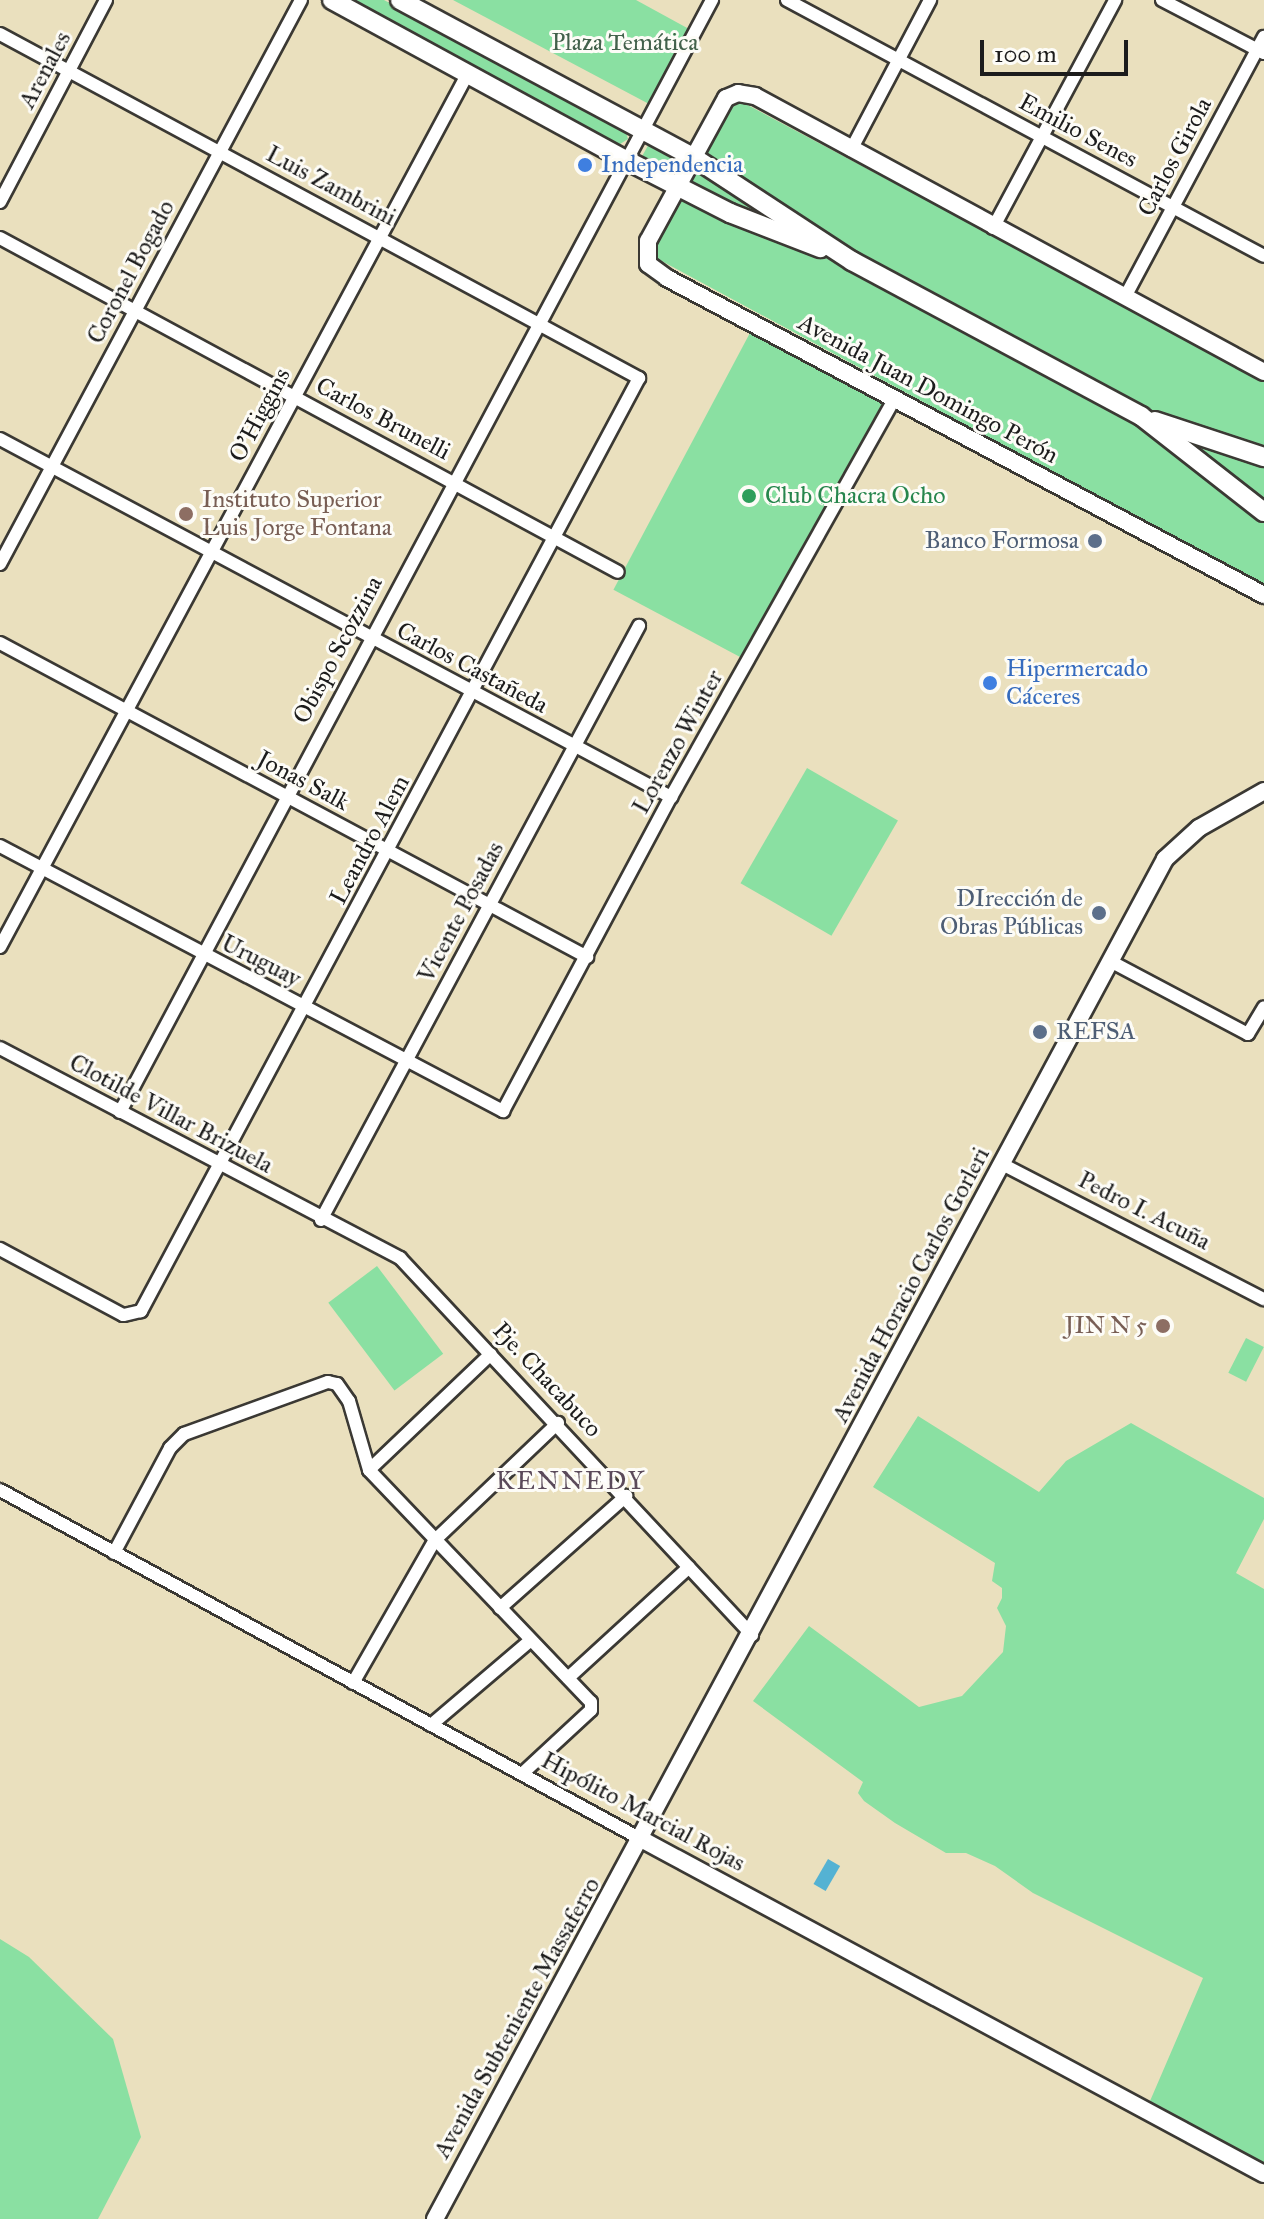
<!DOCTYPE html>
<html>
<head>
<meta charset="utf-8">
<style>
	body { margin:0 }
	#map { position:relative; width:1264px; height:2219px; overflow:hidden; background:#eae0be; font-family:"IM FELL Great Primer",serif }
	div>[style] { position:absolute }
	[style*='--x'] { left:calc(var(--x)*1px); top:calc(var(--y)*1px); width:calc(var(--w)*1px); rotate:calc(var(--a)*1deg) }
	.green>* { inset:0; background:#8ae0a2; transform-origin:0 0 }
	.water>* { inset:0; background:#54b2d3; transform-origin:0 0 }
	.roads { filter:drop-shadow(2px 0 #3b3934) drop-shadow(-2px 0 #3b3934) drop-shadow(0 2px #3b3934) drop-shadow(0 -2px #3b3934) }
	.street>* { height:12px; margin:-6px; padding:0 6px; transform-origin:6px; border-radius:6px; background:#fff }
	.secondary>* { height:16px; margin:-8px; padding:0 8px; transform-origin:8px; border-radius:8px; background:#fff }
	.primary>* { height:18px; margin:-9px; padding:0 9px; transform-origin:9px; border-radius:9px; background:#fff }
	.dots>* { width:22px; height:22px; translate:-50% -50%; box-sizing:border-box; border:4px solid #fdfcf7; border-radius:50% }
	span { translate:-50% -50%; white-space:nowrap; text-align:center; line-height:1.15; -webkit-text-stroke:6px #fdfcf7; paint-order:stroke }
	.park-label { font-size:24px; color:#42614b }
	.street-label { font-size:24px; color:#1c1c1c }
	.shop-label { font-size:24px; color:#366cbe }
	.left { translate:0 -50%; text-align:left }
	.leisure-label { font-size:24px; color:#27864d }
	.education-label { font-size:24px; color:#785e54 }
	.right { translate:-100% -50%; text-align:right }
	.service-label { font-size:24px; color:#4e5e75 }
	.neighbourhood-label { font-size:26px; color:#5b4a5a; letter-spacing:2px }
	.scale { position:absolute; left:980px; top:40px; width:148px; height:36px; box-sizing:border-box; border:4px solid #1c1c1c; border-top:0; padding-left:10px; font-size:24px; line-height:28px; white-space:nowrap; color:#1c1c1c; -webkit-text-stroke:6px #fdfcf7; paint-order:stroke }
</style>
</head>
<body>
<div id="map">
	<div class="green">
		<div style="clip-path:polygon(342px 0,384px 0,625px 129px,628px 139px,617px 146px)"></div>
		<div style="clip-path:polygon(453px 0,636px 0,689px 29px,649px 104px)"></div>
		<div style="clip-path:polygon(742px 102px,1264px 380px,1264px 586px,658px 259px,657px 242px,730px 108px)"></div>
		<div style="left:650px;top:142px;width:39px;height:19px;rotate:29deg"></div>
		<div style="left:751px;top:331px;width:153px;height:293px;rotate:28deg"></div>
		<div style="left:807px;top:768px;width:105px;height:133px;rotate:30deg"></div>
		<div style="left:377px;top:1266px;width:110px;height:61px;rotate:53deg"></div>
		<div style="left:1246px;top:1338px;width:20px;height:39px;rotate:27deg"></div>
		<div style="clip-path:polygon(918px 1416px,1039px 1492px,1066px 1461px,1131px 1423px,1264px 1498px,1264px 1519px,1236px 1573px,1264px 1589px,1264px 2175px,1147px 2108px,1203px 1978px,1033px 1893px,995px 1866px,966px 1853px,946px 1853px,895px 1823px,864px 1801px,858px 1793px,863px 1782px,753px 1701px,809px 1626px,919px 1707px,962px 1696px,1003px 1652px,1006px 1626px,997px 1608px,1002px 1598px,1002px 1588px,992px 1581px,995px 1563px,873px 1487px)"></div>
		<div style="clip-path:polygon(0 1939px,29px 1957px,113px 2039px,141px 2137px,98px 2219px,0 2219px)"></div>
	</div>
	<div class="water">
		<div style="left:828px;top:1859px;width:14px;height:29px;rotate:30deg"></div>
	</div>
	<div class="roads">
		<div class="street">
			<div style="--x:787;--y:0;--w:541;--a:28.22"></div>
			<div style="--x:1162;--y:0;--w:115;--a:27.5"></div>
			<div style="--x:0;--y:34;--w:726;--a:28.3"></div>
			<div style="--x:639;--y:378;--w:1058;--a:118.09"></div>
			<div style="--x:141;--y:1311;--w:18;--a:167"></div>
			<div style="--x:123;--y:1315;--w:140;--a:-151.8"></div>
			<div style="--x:851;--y:150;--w:170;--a:-62.2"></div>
			<div style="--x:0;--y:202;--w:228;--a:-62.3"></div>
			<div style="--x:993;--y:228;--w:259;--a:-61.8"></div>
			<div style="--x:0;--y:238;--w:702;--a:28.39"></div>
			<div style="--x:1125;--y:297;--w:295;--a:-61.9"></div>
			<div style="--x:0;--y:439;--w:761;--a:28.08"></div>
			<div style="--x:0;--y:564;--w:639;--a:-61.91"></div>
			<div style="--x:0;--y:643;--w:666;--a:28.14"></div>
			<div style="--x:0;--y:846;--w:569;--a:27.78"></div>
			<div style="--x:503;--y:1111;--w:356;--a:-61.9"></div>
			<div style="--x:671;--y:797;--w:458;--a:-60.7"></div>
			<div style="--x:0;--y:947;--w:991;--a:-61.83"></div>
			<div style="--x:1110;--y:961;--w:156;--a:27.9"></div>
			<div style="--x:1248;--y:1034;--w:31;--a:-59"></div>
			<div style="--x:0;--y:1048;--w:452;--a:27.7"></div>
			<div style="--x:400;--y:1258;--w:516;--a:46.96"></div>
			<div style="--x:120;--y:1112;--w:1260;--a:-61.97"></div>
			<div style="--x:1002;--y:1164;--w:295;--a:27.3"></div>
			<div style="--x:321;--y:1220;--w:674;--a:-61.84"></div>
			<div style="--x:369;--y:1470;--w:168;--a:-43.6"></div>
			<div style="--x:0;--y:1490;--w:730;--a:28.57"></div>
			<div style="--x:114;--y:1553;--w:119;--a:-61.9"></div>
			<div style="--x:170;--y:1448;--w:20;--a:-45"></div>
			<div style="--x:184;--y:1434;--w:153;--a:-19.9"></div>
			<div style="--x:328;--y:1382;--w:9;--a:13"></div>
			<div style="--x:337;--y:1384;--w:21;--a:55"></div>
			<div style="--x:349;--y:1401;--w:72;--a:73.8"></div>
			<div style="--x:369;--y:1470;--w:321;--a:46.3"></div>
			<div style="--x:591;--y:1702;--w:8;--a:90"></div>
			<div style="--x:591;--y:1710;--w:94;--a:137.2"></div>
			<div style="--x:500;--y:1608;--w:169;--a:-41.6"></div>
			<div style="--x:568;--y:1678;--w:164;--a:-42.5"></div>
			<div style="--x:353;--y:1683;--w:165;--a:-60.2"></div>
			<div style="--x:435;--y:1540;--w:170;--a:-43.6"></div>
			<div style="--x:431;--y:1725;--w:131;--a:-40.4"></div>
		</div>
		<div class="secondary">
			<div style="--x:1264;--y:372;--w:579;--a:-151.53"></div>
			<div style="--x:755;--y:96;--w:17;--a:-170"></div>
			<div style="--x:738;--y:93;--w:13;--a:157"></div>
			<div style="--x:726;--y:98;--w:163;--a:118.6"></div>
			<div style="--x:648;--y:241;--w:23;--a:90"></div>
			<div style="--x:648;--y:264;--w:24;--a:36"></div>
			<div style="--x:667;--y:278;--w:676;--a:27.97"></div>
			<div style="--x:641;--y:1839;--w:707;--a:28.27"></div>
			<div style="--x:435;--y:2219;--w:1544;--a:-61.77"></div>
			<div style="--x:1165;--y:859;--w:46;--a:-42.4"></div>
			<div style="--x:1199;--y:828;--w:75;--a:-29.6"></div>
		</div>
		<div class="primary">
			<div style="--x:332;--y:0;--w:335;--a:28.6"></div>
			<div style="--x:626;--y:160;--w:117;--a:27"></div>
			<div style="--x:730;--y:213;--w:97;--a:21.3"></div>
			<div style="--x:400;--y:0;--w:332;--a:28.2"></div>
			<div style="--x:693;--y:157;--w:190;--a:33.2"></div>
			<div style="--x:852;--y:261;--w:328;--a:28.2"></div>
			<div style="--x:1141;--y:416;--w:156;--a:38"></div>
			<div style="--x:1155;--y:421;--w:115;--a:18.3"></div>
		</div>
	</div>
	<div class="dots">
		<div style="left:585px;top:165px;background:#3f7fe0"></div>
		<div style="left:749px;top:496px;background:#2e9e5b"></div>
		<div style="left:186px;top:514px;background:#8d6e63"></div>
		<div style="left:1095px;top:541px;background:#5c6f8a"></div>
		<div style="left:990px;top:683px;background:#3f7fe0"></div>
		<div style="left:1099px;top:913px;background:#5c6f8a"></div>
		<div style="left:1040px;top:1032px;background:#5c6f8a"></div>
		<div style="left:1163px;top:1326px;background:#8d6e63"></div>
	</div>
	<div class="park-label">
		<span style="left:625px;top:43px">Plaza Temática</span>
	</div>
	<div class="street-label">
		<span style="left:45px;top:70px;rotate:-62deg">Arenales</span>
		<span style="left:1078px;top:131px;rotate:28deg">Emilio Senes</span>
		<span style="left:1175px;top:157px;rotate:-62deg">Carlos Girola</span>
		<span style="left:331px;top:186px;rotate:28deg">Luis Zambrini</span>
		<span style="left:131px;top:272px;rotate:-62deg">Coronel Bogado</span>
		<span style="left:928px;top:389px;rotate:28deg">Avenida Juan Domingo Perón</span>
		<span style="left:260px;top:415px;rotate:-62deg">O'Higgins</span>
		<span style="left:383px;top:419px;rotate:28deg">Carlos Brunelli</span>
		<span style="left:338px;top:650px;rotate:-62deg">Obispo Scozzina</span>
		<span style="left:472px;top:668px;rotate:28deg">Carlos Castañeda</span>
		<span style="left:678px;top:742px;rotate:-61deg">Lorenzo Winter</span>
		<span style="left:303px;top:781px;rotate:28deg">Jonas Salk</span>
		<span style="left:370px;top:840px;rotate:-62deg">Leandro Alem</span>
		<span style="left:461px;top:912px;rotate:-62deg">Vicente Posadas</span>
		<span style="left:261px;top:961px;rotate:27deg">Uruguay</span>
		<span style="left:171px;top:1114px;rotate:28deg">Clotilde Villar Brizuela</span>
		<span style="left:1144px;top:1211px;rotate:27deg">Pedro I. Acuña</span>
		<span style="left:911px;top:1285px;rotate:-62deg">Avenida Horacio Carlos Gorleri</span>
		<span style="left:547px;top:1380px;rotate:47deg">Pje. Chacabuco</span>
		<span style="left:643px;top:1812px;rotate:28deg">Hipólito Marcial Rojas</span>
		<span style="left:517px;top:2018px;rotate:-61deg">Avenida Subteniente Massaferro</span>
	</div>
	<div class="shop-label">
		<span class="left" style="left:601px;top:165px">Independencia</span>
		<span class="left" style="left:1006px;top:683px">Hipermercado<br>Cáceres</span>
	</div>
	<div class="leisure-label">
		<span class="left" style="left:765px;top:496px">Club Chacra Ocho</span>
	</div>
	<div class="education-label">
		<span class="left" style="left:202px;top:514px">Instituto Superior<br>Luis Jorge Fontana</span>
		<span class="right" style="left:1147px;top:1326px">JIN N 5</span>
	</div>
	<div class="service-label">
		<span class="right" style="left:1079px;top:541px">Banco Formosa</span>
		<span class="right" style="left:1083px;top:913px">DIrección de<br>Obras Públicas</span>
		<span class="left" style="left:1056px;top:1032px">REFSA</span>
	</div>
	<div class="neighbourhood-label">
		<span style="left:571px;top:1481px">KENNEDY</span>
	</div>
	<div class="scale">100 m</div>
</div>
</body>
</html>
